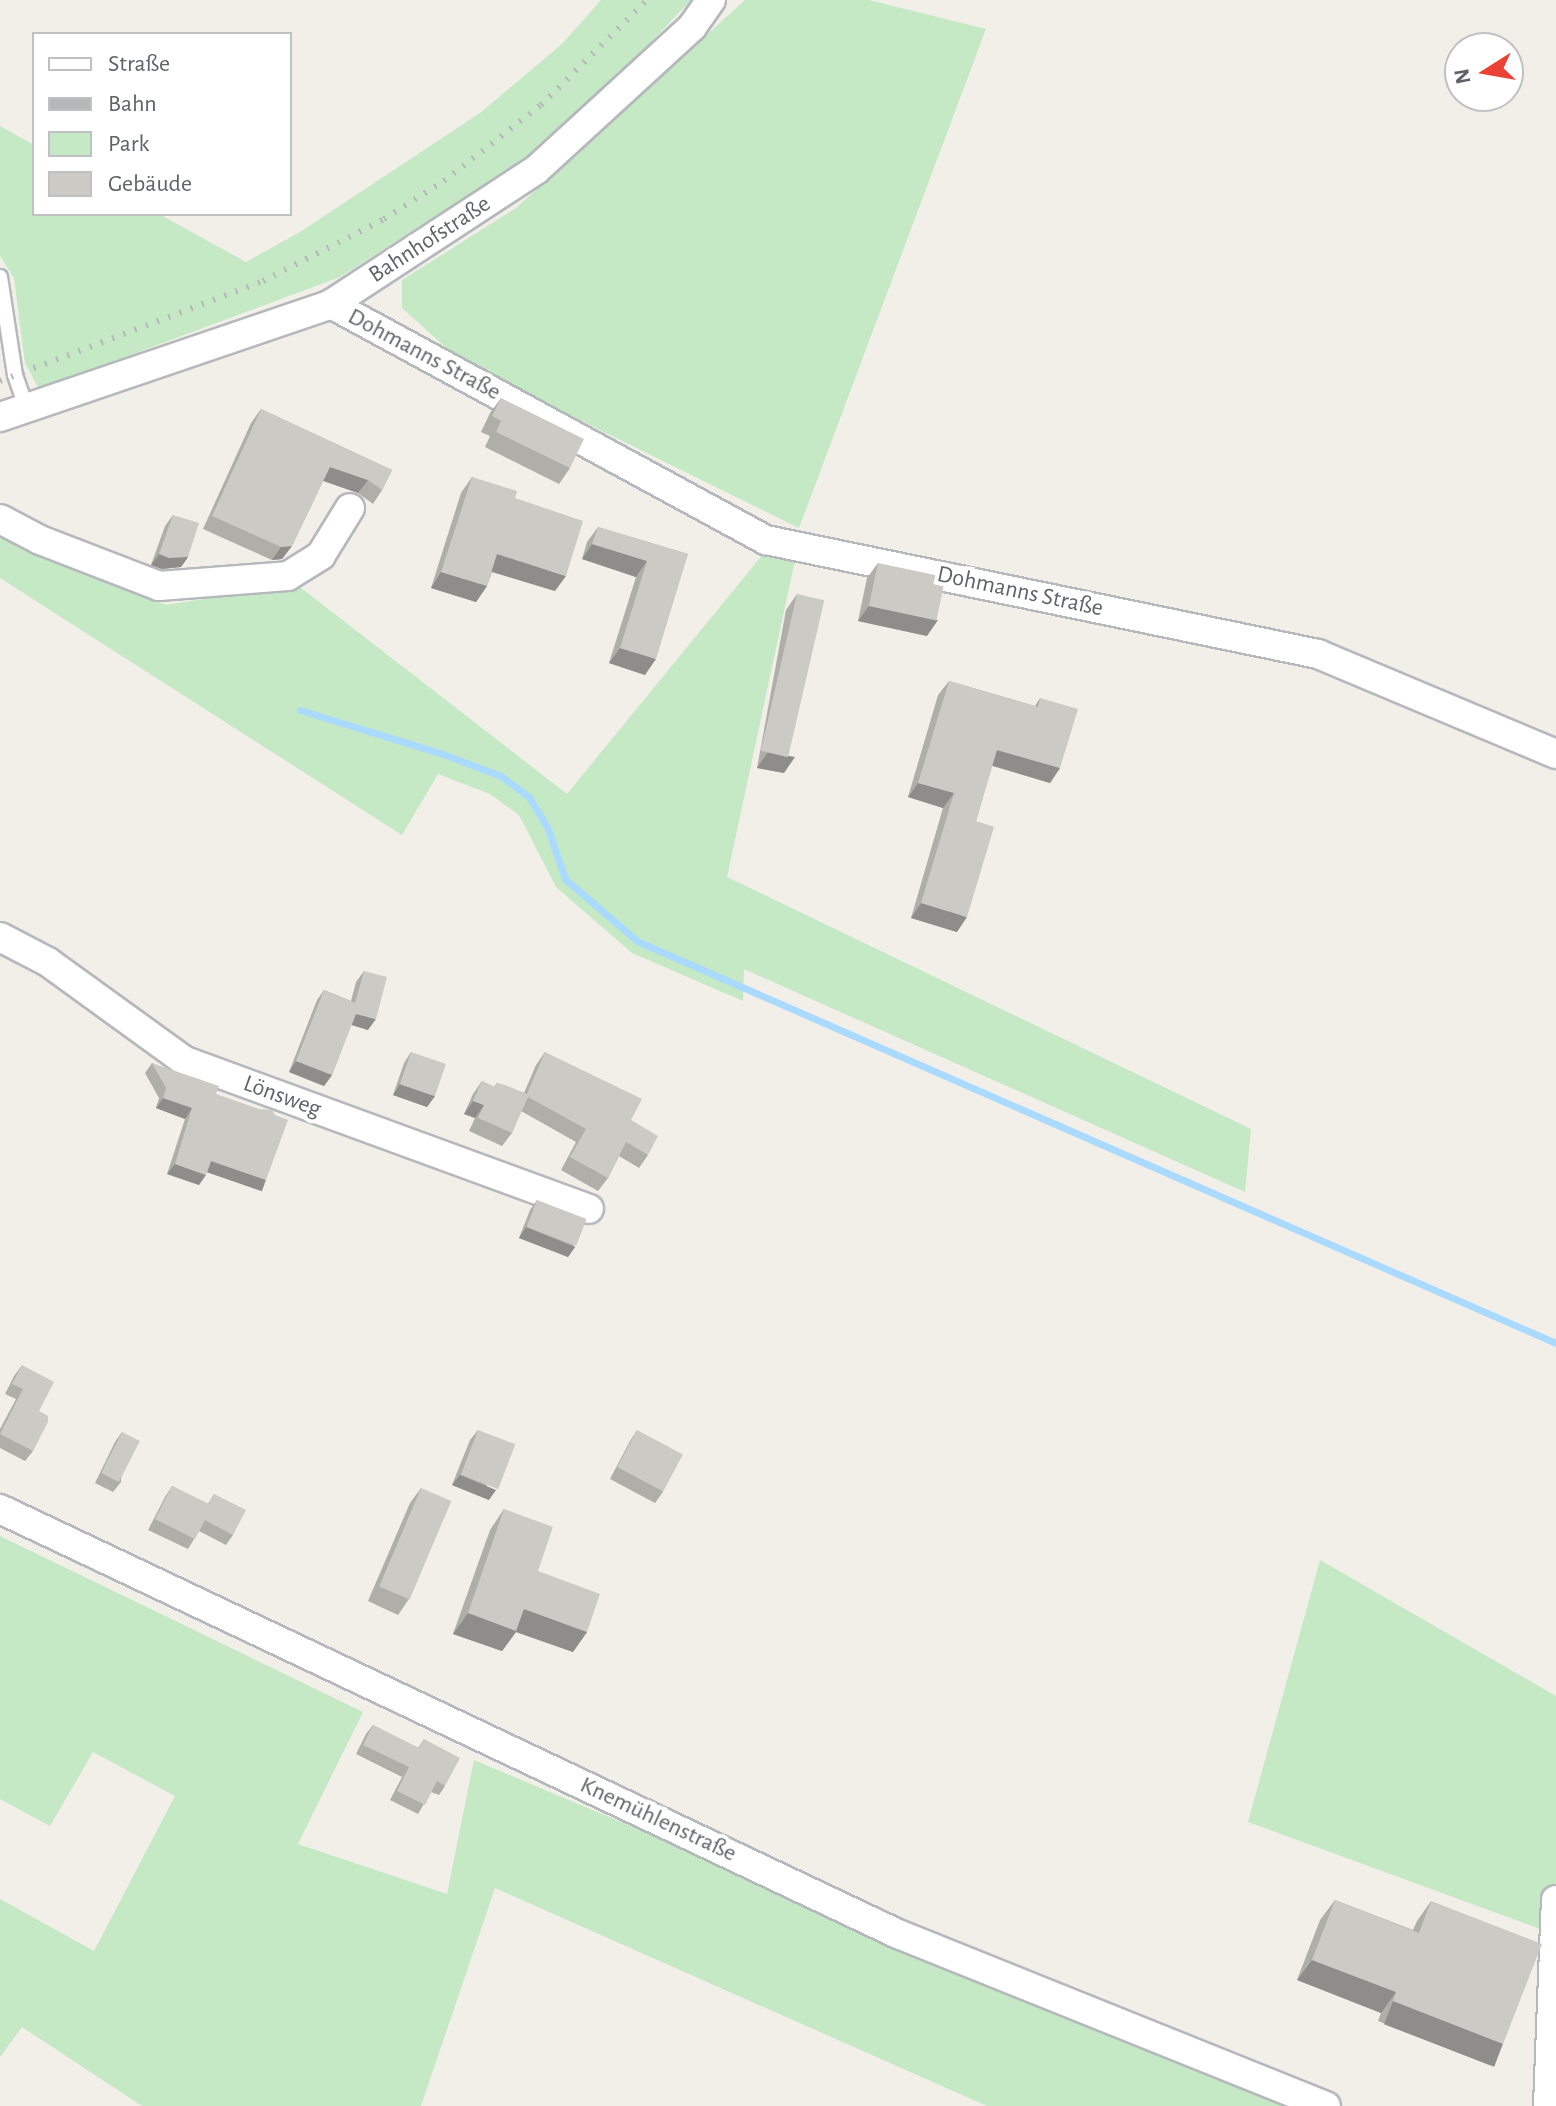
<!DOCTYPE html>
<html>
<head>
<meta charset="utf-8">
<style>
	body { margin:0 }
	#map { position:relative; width:1556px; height:2106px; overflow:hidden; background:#f1efe8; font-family:"Alegreya Sans",sans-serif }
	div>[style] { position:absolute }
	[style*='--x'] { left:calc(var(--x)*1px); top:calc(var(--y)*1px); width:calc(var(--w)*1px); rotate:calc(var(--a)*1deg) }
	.green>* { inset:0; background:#c5e8c5 }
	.stream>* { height:7px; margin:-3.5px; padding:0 3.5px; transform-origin:3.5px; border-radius:3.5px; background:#aadaff }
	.roads { filter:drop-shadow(2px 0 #b5b8bc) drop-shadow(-2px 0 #b5b8bc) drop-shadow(0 2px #b5b8bc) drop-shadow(0 -2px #b5b8bc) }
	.lane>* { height:14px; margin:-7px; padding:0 7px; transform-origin:7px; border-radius:7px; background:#fff }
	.street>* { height:28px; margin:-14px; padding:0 14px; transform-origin:14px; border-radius:14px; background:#fff }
	.rail>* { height:6px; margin-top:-3px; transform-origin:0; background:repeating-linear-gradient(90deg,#b6b7b8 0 2px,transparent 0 12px) }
	.wall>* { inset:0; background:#afaea9 }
	.shaded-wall>* { inset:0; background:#8f8d8a; transform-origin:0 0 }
	.building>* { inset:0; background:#cccac5; transform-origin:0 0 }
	span { translate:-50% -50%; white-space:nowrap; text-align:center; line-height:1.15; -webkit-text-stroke:8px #fff; paint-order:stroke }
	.street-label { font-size:24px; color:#5f6368 }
	.legend { position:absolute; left:32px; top:32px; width:260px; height:184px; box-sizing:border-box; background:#fff; border:2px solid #bfc1c3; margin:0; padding:10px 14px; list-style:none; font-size:24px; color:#5f6368 }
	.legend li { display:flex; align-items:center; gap:16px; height:40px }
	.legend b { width:40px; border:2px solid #bfc1c3 }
	.north { position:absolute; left:1444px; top:32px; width:80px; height:80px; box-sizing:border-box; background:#fff; border:2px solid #bfc1c3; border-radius:50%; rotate:259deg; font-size:22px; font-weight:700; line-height:32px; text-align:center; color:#5f6368 }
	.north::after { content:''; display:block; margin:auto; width:28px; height:36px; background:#ea4335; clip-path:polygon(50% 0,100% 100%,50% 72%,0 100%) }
</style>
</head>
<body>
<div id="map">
	<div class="green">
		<div style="clip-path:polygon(601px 0,691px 0,606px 89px,523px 160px,340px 277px,39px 389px,25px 363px,14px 278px,0 256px,0 126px,34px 145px,34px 214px,159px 214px,246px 262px,300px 232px,480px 113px,562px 44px)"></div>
		<div style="clip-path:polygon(745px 0,869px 0,986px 29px,799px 528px,462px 362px,402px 308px,402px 280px,516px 208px)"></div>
		<div style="clip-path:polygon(0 532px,37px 552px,166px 605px,296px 584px,567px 794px,769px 547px,795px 560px,727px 877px,1251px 1129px,1245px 1192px,744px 969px,743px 1001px,632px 953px,556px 887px,519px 815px,490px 794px,438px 774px,402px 835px,0 578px)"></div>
		<div style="clip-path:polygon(0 1536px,363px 1712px,298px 1844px,447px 1894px,474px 1760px,1294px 2106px,987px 2106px,495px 1888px,421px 2106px,142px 2106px,22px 2027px,0 2057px,0 1899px,94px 1951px,175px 1796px,93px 1752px,50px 1826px,0 1799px)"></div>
		<div style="clip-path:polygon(1320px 1560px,1556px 1696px,1556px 2106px,1546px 1931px,1248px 1822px)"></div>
	</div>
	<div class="stream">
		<div style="--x:300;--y:710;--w:150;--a:17.1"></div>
		<div style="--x:443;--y:754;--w:62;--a:20.8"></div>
		<div style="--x:501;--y:776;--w:35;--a:37"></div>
		<div style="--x:529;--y:797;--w:37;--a:59"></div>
		<div style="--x:548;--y:829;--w:53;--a:71.2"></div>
		<div style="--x:565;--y:879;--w:95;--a:40.7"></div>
		<div style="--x:637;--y:941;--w:1003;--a:23.63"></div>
	</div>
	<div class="roads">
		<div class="lane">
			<div style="--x:0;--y:277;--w:99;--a:81.3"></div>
			<div style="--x:15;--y:375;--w:34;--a:71"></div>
		</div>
		<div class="street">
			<div style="--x:331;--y:304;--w:495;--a:28.5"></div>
			<div style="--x:766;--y:540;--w:564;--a:11.67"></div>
			<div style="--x:1318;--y:654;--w:258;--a:22.8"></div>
			<div style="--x:0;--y:417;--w:350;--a:-18.8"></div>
			<div style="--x:331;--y:304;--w:245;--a:-33.2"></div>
			<div style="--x:536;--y:170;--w:212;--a:-42.5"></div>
			<div style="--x:692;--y:27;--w:33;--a:-55"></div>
			<div style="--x:0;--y:519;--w:45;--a:27.7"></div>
			<div style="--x:40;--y:540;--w:128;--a:21.1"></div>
			<div style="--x:159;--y:586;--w:129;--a:-4.4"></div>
			<div style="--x:288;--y:576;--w:39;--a:-32"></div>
			<div style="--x:321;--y:555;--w:55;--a:-58.3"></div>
			<div style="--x:0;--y:937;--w:54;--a:27.5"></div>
			<div style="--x:48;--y:962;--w:169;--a:35.9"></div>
			<div style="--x:185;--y:1061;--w:430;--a:20.1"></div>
			<div style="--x:0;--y:1509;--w:993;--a:25.33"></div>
			<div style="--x:898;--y:1934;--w:461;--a:21.9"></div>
			<div style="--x:1548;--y:2106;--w:206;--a:-87.8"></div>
		</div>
	</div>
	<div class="rail">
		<div style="--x:0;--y:381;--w:281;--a:-20.8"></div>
		<div style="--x:263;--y:281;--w:136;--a:-27.1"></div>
		<div style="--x:384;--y:219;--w:71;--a:-32.3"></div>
		<div style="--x:444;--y:181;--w:123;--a:-38.1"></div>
		<div style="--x:541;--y:105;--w:149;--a:-44.7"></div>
	</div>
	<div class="wall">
		<div style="clip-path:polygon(501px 398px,570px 468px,559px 484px,485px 447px,490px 436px,481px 432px,490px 413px)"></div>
		<div style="clip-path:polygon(261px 409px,392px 470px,382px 490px,373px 504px,358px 493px,323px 481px,292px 546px,282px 559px,272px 560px,203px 529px,251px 423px)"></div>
		<div style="clip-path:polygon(472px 477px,515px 498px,555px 591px,492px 572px,487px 586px,476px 602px,431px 588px,461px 493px)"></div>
		<div style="clip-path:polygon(173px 515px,188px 557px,181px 567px,162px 569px,151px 565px,165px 526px)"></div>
		<div style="clip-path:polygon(598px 527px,688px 554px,645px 675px,609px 663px,636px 577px,582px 559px,587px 542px)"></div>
		<div style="clip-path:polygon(878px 563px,927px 636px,858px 621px,867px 578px)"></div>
		<div style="clip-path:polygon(797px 594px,784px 773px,757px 768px,786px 610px)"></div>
		<div style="clip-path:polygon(949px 681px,1035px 706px,1040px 698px,1060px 768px,1050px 783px,992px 766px,976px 821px,957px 932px,911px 918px,943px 808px,908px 797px,938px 695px)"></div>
		<div style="clip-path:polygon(364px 971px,368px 1030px,351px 1025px,332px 1075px,324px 1086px,289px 1072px,317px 1000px,324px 990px,351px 1001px,356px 982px)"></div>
		<div style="clip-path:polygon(411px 1052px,435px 1096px,427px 1107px,393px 1095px,404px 1063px)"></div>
		<div style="clip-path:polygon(545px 1052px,631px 1120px,648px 1155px,639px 1168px,619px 1156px,608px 1178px,598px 1191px,561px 1170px,576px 1142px,521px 1111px,512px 1133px,502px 1146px,469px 1131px,475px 1118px,464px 1114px,473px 1094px,482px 1081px,494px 1087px,497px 1083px,524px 1093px,536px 1065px)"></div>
		<div style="clip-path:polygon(152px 1063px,216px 1094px,266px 1180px,259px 1190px,207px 1172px,199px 1185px,167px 1174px,185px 1119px,156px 1108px,159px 1098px,145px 1073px)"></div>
		<div style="clip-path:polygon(537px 1200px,575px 1247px,568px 1257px,519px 1238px,530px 1210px)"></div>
		<div style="clip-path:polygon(22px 1365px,33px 1451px,25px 1461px,0 1448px,0 1429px,16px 1399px,5px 1394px,14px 1376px)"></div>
		<div style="clip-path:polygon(478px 1430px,489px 1500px,452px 1485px,470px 1440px)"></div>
		<div style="clip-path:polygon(637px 1430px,663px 1492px,655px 1503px,610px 1479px,630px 1441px)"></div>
		<div style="clip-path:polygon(122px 1432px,121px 1482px,113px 1492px,95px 1483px,115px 1442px)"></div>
		<div style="clip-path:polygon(172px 1486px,208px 1504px,214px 1494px,233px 1535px,226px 1545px,199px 1531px,188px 1549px,148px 1530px,165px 1497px)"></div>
		<div style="clip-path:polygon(421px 1488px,409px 1599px,398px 1615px,368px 1601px,410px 1503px)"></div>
		<div style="clip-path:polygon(504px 1509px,538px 1571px,587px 1632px,573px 1652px,516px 1632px,502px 1651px,453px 1634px,490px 1530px)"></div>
		<div style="clip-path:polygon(373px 1725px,418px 1748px,424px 1739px,445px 1786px,439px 1795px,431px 1792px,418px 1814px,390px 1800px,402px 1777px,356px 1754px,366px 1734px)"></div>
		<div style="clip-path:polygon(1335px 1900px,1413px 1930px,1417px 1921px,1431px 1901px,1489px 2065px,1378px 2021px,1381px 2013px,1297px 1980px,1320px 1920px)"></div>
	</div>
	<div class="shaded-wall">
		<div style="clip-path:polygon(330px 467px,368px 480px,358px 493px,321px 480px)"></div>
		<div style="clip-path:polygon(592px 544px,647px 561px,636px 577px,582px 559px)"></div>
		<div style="clip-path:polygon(292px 546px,282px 559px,272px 560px,281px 547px)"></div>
		<div style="clip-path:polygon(159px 554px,188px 557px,181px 567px,162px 569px,151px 565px)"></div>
		<div style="clip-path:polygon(497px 554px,566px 576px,555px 591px,486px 570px)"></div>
		<div style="clip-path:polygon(441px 572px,487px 586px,476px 602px,431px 588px)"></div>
		<div style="clip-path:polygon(869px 606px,938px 620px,927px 636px,858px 621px)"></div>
		<div style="clip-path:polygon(620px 648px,656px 659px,645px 675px,609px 663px)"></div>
		<div style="clip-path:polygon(997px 750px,1060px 768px,1050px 783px,987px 764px)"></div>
		<div style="clip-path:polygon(768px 752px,795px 757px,784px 773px,757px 768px)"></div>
		<div style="clip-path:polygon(918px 783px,954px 793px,943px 808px,908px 797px)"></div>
		<div style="clip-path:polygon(921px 903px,967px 917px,957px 932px,911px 918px)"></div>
		<div style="clip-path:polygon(356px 1014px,376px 1019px,368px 1030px,349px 1024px)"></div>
		<div style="clip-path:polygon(296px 1061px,332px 1075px,324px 1086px,289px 1072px)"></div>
		<div style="clip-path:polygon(400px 1084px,435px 1096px,427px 1107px,393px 1095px)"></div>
		<div style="clip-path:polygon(163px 1098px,192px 1108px,185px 1119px,156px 1108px)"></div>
		<div style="clip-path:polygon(473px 1101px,484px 1105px,475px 1118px,464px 1114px)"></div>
		<div style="left:211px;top:1161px;width:58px;height:12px;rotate:19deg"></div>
		<div style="clip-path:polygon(175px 1164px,206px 1175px,199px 1185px,167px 1174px)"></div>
		<div style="clip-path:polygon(526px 1227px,575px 1247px,568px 1257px,519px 1238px)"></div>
		<div style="clip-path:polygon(460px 1475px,496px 1490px,489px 1500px,452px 1485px)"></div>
		<div style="clip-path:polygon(524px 1609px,587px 1632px,573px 1652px,516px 1632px,502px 1651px,453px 1634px,468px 1613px)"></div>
		<div style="clip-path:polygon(1312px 1960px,1396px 1992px,1381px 2013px,1297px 1980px)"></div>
		<div style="left:1393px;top:2001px;width:118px;height:25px;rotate:21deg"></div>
	</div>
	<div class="building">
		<div style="clip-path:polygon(501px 398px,584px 439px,570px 468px,496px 432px,501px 421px,492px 416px)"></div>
		<div style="clip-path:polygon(261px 409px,392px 470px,382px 490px,368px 480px,330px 467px,292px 546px,281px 547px,212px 516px)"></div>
		<div style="clip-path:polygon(472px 477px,517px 491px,515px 498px,583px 521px,566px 576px,497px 554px,487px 586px,441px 572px)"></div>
		<div style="clip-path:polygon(173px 515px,199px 523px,188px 557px,169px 558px,159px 554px)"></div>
		<div style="clip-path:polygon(598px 527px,688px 554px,656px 659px,620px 648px,647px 561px,592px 544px)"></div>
		<div style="left:878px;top:563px;width:69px;height:44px;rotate:12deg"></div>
		<div style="left:797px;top:594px;width:28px;height:161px;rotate:13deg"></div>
		<div style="clip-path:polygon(949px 681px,1038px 707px,1040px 698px,1078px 709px,1060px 768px,997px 750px,976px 821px,994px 827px,967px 917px,921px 903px,954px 793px,918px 783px)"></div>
		<div style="clip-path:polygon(364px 971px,387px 977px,376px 1019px,356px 1014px,332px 1075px,296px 1061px,324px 990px,355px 1003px)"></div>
		<div style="left:411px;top:1052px;width:37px;height:34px;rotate:19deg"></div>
		<div style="clip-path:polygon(545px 1052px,642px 1099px,631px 1120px,658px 1136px,648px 1155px,626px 1142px,608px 1178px,570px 1157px,586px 1129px,528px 1097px,512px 1133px,478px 1118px,484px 1105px,473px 1101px,482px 1081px,495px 1087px,497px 1083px,505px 1085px,527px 1094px)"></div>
		<div style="clip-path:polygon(152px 1063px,219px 1086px,216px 1094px,259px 1109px,272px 1110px,275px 1115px,288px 1120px,266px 1180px,211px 1161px,206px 1175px,175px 1164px,192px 1108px,163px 1098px,166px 1088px)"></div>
		<div style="left:537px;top:1200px;width:53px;height:29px;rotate:21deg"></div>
		<div style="clip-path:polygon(22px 1365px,54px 1382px,39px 1411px,48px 1416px,48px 1422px,33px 1451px,0 1434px,23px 1389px,12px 1384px)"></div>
		<div style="left:478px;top:1430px;width:40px;height:48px;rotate:21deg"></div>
		<div style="left:637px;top:1430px;width:52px;height:42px;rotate:28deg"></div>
		<div style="left:122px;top:1432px;width:20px;height:46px;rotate:27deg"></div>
		<div style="clip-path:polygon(172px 1486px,209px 1504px,214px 1494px,246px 1510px,233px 1535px,205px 1520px,195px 1539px,155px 1519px)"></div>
		<div style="left:421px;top:1488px;width:33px;height:107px;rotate:23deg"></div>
		<div style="clip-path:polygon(504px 1509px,553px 1527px,538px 1571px,600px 1594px,587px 1632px,524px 1609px,516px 1631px,468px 1613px)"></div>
		<div style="clip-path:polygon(373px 1725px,419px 1748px,424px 1739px,460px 1758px,445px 1786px,437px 1781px,425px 1805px,397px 1791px,409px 1767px,363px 1745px)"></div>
		<div style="clip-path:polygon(1335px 1900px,1419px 1933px,1431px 1901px,1542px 1944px,1503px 2044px,1393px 2001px,1396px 1992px,1312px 1960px)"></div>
	</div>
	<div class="street-label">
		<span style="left:430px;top:240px;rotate:-33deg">Bahnhofstraße</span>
		<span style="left:424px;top:355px;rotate:28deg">Dohmanns Straße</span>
		<span style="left:1020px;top:592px;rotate:12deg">Dohmanns Straße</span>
		<span style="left:282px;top:1097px;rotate:20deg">Lönsweg</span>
		<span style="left:658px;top:1820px;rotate:25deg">Knemühlenstraße</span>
	</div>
	<ul class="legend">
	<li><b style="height:10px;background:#fff"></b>Straße</li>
	<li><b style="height:10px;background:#b6b7b8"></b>Bahn</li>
	<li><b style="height:22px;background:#c5e8c5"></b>Park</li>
	<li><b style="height:22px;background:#cccac5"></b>Gebäude</li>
	</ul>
	<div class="north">N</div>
</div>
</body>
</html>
